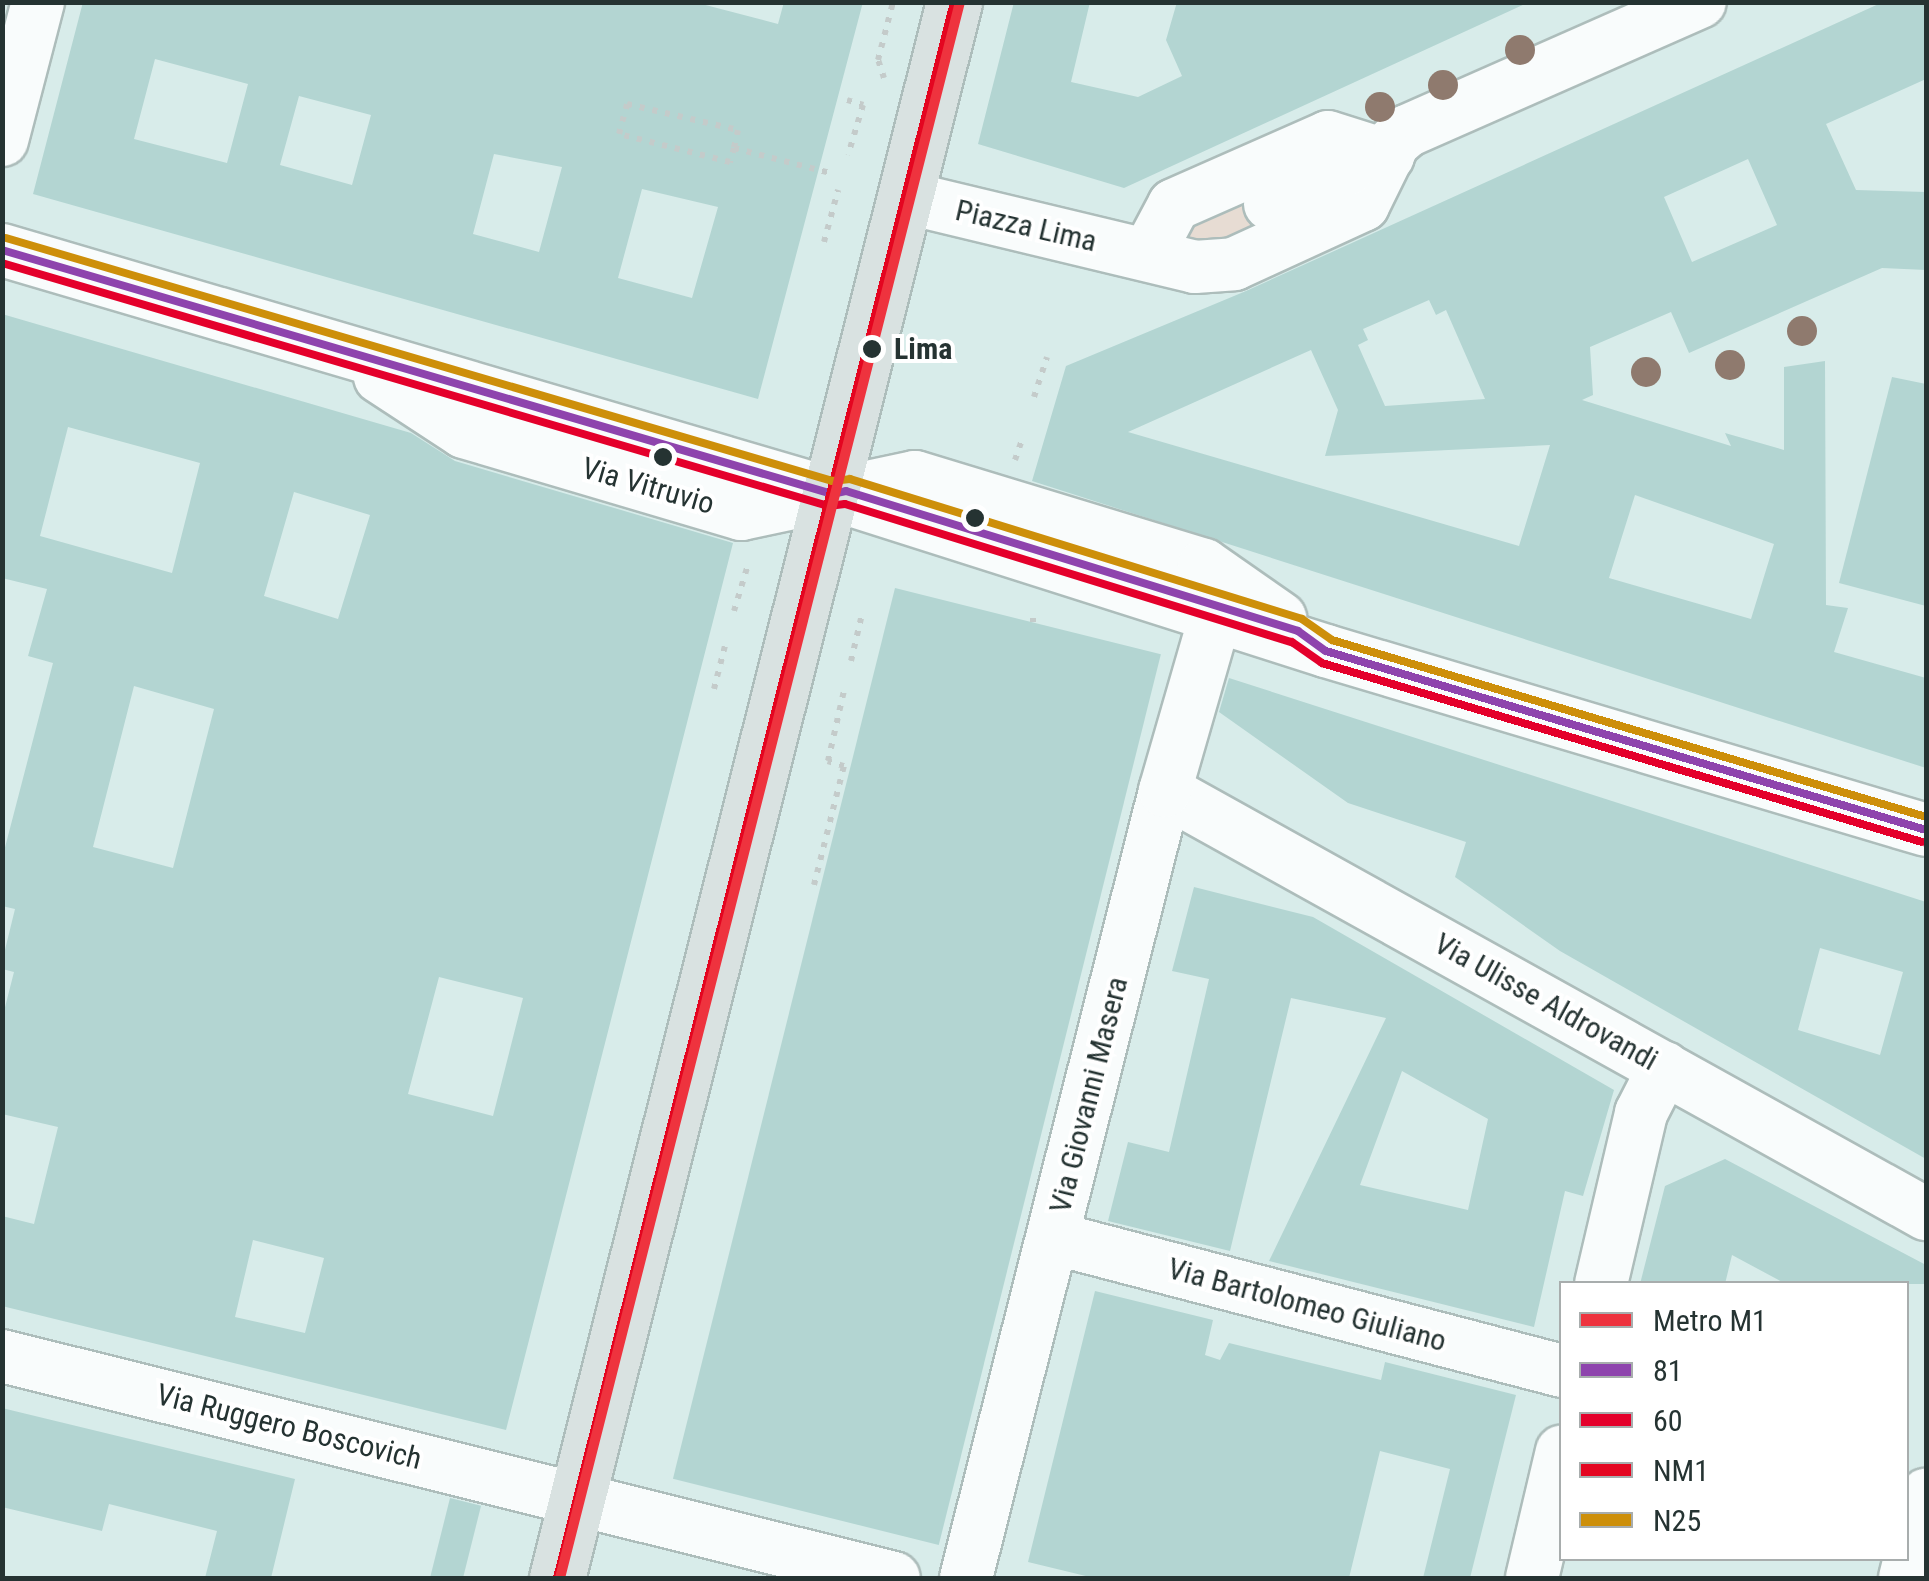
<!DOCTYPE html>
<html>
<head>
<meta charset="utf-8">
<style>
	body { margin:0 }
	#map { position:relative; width:1929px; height:1581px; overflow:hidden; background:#d8ecea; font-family:"Roboto Condensed",sans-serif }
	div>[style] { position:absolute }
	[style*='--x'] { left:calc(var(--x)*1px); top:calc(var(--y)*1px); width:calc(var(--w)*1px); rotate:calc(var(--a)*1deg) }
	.green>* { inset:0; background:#e7dcd3 }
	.building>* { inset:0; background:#b3d5d2; transform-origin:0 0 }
	.path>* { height:6px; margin-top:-3px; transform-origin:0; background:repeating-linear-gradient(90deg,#c4cbca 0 5px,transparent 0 13px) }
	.roads { filter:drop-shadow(2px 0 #adbdbb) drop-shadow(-2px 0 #adbdbb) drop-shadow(0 2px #adbdbb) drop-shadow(0 -2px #adbdbb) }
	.minor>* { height:52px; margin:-26px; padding:0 26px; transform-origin:26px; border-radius:26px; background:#f9fcfc }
	.major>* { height:55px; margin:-27.5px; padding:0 27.5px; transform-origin:27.5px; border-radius:27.5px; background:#d9e2e1 }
	.bus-1>* { height:8px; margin:-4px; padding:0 4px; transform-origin:4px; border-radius:4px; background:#8e44ad }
	.bus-2>* { height:8px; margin:-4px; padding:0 4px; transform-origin:4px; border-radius:4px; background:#e4002b }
	.bus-3>* { height:8px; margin:-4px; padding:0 4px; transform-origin:4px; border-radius:4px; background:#e40520 }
	.bus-4>* { height:8px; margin:-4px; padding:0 4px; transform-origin:4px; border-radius:4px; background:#cd8f0a }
	.metro-1>* { height:10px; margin:-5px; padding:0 5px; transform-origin:5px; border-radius:5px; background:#ee333e }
	.trees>* { width:30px; height:30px; margin:-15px; border-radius:50%; background:#8f7a6e }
	.dots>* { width:28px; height:28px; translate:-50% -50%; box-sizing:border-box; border:5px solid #fff; border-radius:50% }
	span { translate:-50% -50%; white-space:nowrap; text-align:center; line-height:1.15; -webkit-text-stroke:8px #fff; paint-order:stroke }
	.street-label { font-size:30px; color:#253332 }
	.stop-label { font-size:30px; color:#253332; font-weight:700 }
	.left { translate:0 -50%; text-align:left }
	.frame { position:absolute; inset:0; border:5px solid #253332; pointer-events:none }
	.legend { position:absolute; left:1559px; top:1281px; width:350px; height:280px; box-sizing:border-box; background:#fff; border:2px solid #a8adad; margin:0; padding:12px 18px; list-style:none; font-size:30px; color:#253332 }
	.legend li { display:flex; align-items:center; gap:20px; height:50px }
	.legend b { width:50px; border:2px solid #a8adad }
</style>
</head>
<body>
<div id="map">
	<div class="green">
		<div style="clip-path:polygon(1319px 150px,1274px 219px,1230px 252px,1178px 249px,1196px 209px)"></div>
	</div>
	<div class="building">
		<div style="clip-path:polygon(evenodd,83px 2px,694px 2px,778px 24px,784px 2px,863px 2px,758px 399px,33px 194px,83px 2px,155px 59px,248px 84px,227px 163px,134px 139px,155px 59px,83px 2px,299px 96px,371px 115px,352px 185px,280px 165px,299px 96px,83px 2px,494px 154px,562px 167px,539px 252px,473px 234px,494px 154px,83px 2px,642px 189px,718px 207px,692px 298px,618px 278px,642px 189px)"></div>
		<div style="clip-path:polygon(1014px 2px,1090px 2px,1071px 82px,1138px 97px,1182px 76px,1166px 40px,1177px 2px,1529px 2px,1124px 188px,978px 144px)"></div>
		<div style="clip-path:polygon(evenodd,1883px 2px,1926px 2px,1926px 79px,1826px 124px,1856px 190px,1926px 192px,1926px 270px,1882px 268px,1689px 353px,1671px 312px,1590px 347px,1593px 395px,1582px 400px,1731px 446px,1725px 433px,1784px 450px,1784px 367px,1825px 361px,1826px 605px,1848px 608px,1834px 652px,1926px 678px,1926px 768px,1032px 481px,1066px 366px,1246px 291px,1883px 2px,1748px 159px,1777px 225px,1692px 262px,1664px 197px,1748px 159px,1883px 2px,1429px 300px,1436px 315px,1446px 310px,1485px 399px,1385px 406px,1358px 345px,1368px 340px,1363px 329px,1429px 300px,1883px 2px,1311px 350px,1338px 410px,1325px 456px,1550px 445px,1519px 546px,1128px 432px,1311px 350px,1883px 2px,1635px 495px,1774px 544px,1751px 619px,1609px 578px,1635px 495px)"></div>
		<div style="clip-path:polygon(evenodd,2px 314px,411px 433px,455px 461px,733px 543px,506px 1430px,2px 1306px,2px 1216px,34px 1224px,58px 1127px,2px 1114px,2px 1019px,14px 972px,2px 969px,2px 962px,15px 909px,2px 906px,2px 859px,53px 663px,28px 656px,47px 589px,2px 578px,2px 314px,68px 427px,200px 463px,172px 573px,40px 536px,68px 427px,2px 314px,294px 492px,370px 515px,338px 619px,264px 596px,294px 492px,2px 314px,134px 686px,214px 709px,173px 868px,93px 847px,134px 686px,2px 314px,439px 977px,523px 998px,493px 1116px,408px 1094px,439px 977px,2px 314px,253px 1240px,324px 1258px,305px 1333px,235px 1317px,253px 1240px)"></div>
		<div style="clip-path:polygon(1892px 377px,1926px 384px,1926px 606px,1839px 583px)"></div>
		<div style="left:895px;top:588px;width:274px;height:918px;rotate:14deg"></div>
		<div style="clip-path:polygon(evenodd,1229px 678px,1926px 902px,1926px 1159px,1560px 951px,1455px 877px,1466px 842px,1348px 803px,1219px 712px,1229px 678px,1820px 948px,1903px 972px,1880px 1055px,1798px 1030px,1820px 948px)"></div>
		<div style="clip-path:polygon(evenodd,1194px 887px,1313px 917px,1614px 1090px,1583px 1196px,1565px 1191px,1534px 1327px,1269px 1261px,1386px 1018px,1291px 998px,1230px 1251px,1108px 1221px,1128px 1142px,1169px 1152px,1209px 979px,1172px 971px,1194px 887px,1402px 1071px,1488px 1119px,1468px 1210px,1360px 1185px,1402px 1071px)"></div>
		<div style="clip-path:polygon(1725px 1159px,1926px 1265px,1926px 1284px,1786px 1284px,1732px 1255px,1725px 1284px,1640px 1284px,1665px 1186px)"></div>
		<div style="clip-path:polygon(1095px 1291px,1213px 1320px,1205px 1355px,1220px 1360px,1229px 1343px,1381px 1380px,1385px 1362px,1516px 1395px,1470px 1578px,1423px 1578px,1450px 1469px,1380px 1451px,1349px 1578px,1094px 1578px,1028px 1562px)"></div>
		<div style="clip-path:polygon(2px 1408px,295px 1479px,271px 1578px,205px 1578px,217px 1531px,109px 1504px,102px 1531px,2px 1507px)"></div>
		<div style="left:450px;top:1498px;width:32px;height:83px;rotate:14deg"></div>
	</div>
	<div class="path">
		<div style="--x:884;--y:78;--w:19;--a:-108"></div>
		<div style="--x:878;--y:60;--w:60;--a:-75.5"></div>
		<div style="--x:847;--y:100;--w:17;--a:17"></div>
		<div style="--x:863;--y:105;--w:52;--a:106.7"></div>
		<div style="--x:734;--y:148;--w:15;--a:106"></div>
		<div style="--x:730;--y:162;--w:114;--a:-165.8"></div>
		<div style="--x:619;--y:134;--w:31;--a:-75"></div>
		<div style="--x:627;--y:104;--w:114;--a:13.2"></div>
		<div style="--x:738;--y:130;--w:18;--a:103"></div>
		<div style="--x:734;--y:148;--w:99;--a:14.6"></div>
		<div style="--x:824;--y:242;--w:54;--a:-74.9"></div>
		<div style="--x:1034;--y:397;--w:42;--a:-72"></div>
		<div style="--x:1015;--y:460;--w:21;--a:-71"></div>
		<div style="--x:734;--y:611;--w:45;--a:-73.2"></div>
		<div style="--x:1033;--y:622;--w:4;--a:-90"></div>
		<div style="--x:851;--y:661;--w:48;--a:-76.8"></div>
		<div style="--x:714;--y:689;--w:44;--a:-75.7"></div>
		<div style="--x:814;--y:885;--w:123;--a:-75.9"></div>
		<div style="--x:844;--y:766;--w:17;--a:-163"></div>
		<div style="--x:828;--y:761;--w:77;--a:-77.2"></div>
	</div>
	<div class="roads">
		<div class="minor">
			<div style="--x:2;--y:140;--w:143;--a:-75.4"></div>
			<div style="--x:908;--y:198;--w:295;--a:13.5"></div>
			<div style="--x:1195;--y:267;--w:39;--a:-4"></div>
			<div style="--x:1234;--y:264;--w:142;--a:-24.6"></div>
			<div style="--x:1363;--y:205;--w:70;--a:-63.8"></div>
			<div style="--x:1394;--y:142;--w:17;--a:-40"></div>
			<div style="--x:1407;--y:131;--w:320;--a:-23.8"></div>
			<div style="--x:1270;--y:204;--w:85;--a:-24.4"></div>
			<div style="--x:1347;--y:169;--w:24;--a:-71"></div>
			<div style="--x:2;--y:250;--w:865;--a:16.38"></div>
			<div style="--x:832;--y:494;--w:518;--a:17.63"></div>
			<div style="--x:1326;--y:651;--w:626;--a:16.61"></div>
			<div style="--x:1148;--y:254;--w:55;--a:-62"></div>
			<div style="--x:1174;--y:205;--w:168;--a:-23.8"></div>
			<div style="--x:1328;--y:137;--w:63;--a:17.6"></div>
			<div style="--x:380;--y:377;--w:100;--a:33.2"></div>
			<div style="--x:464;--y:432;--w:289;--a:16.5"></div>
			<div style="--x:741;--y:514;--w:178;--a:-12"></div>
			<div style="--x:915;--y:477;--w:302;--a:16.9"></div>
			<div style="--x:1204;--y:565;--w:93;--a:34.9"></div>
			<div style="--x:1165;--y:791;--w:871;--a:29.07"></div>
			<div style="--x:1053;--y:1238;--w:526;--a:14.64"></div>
			<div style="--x:1601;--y:1284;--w:176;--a:-76.8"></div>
			<div style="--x:1641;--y:1113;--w:51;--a:-62.9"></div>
			<div style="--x:2;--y:1356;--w:919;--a:13.98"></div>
			<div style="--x:966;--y:1578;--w:812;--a:-75.81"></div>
			<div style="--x:1165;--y:791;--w:184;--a:-73.9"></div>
			<div style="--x:1532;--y:1578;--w:130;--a:-76.7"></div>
			<div style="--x:1905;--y:1578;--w:86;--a:-75.8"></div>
		</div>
		<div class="major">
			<div style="--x:557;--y:1578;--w:1625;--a:-75.86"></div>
		</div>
	</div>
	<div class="bus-1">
		<div style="--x:2;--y:250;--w:865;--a:16.38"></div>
		<div style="--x:832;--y:494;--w:14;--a:-12"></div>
		<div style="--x:846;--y:491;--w:473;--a:17.2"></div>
		<div style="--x:1298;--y:631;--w:34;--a:36"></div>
		<div style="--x:1326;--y:651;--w:626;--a:16.61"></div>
	</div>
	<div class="bus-2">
		<div style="--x:2;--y:263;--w:861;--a:16.39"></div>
		<div style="--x:828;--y:506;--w:17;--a:-7"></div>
		<div style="--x:845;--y:504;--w:468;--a:17.2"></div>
		<div style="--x:1292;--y:642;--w:37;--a:35"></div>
		<div style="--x:1322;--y:663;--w:626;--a:16.61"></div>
	</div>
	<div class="bus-3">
		<div style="--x:557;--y:1578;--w:1625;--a:-75.86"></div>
	</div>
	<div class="bus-4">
		<div style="--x:6;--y:238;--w:861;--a:16.39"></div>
		<div style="--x:832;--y:481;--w:18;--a:-6"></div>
		<div style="--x:850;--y:479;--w:473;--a:17.2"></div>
		<div style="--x:1302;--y:619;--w:37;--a:35"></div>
		<div style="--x:1332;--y:640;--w:620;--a:16.59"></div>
	</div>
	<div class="metro-1">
		<div style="--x:560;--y:1578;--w:1626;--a:-75.76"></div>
	</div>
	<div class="trees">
		<div style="left:1520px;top:50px"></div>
		<div style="left:1443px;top:85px"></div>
		<div style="left:1380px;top:107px"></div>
		<div style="left:1802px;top:331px"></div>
		<div style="left:1730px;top:365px"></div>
		<div style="left:1646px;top:372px"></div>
	</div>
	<div class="dots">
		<div style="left:872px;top:349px;background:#253332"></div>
		<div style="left:663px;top:457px;background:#253332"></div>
		<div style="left:975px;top:518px;background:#253332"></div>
	</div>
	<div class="street-label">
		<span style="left:1026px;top:226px;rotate:13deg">Piazza Lima</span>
		<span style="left:648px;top:486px;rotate:16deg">Via Vitruvio</span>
		<span style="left:1546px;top:1002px;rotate:29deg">Via Ulisse Aldrovandi</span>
		<span style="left:1089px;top:1095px;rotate:-76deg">Via Giovanni Masera</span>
		<span style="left:1307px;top:1305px;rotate:15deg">Via Bartolomeo Giuliano</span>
		<span style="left:289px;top:1427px;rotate:14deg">Via Ruggero Boscovich</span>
	</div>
	<div class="stop-label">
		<span class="left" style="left:894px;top:349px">Lima</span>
	</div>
	<div class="frame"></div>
	<ul class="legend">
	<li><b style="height:12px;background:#ee333e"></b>Metro M1</li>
	<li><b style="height:12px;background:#8e44ad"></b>81</li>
	<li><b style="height:12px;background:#e4002b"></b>60</li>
	<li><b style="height:12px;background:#e40520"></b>NM1</li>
	<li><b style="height:12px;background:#cd8f0a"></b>N25</li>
	</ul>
</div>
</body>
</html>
